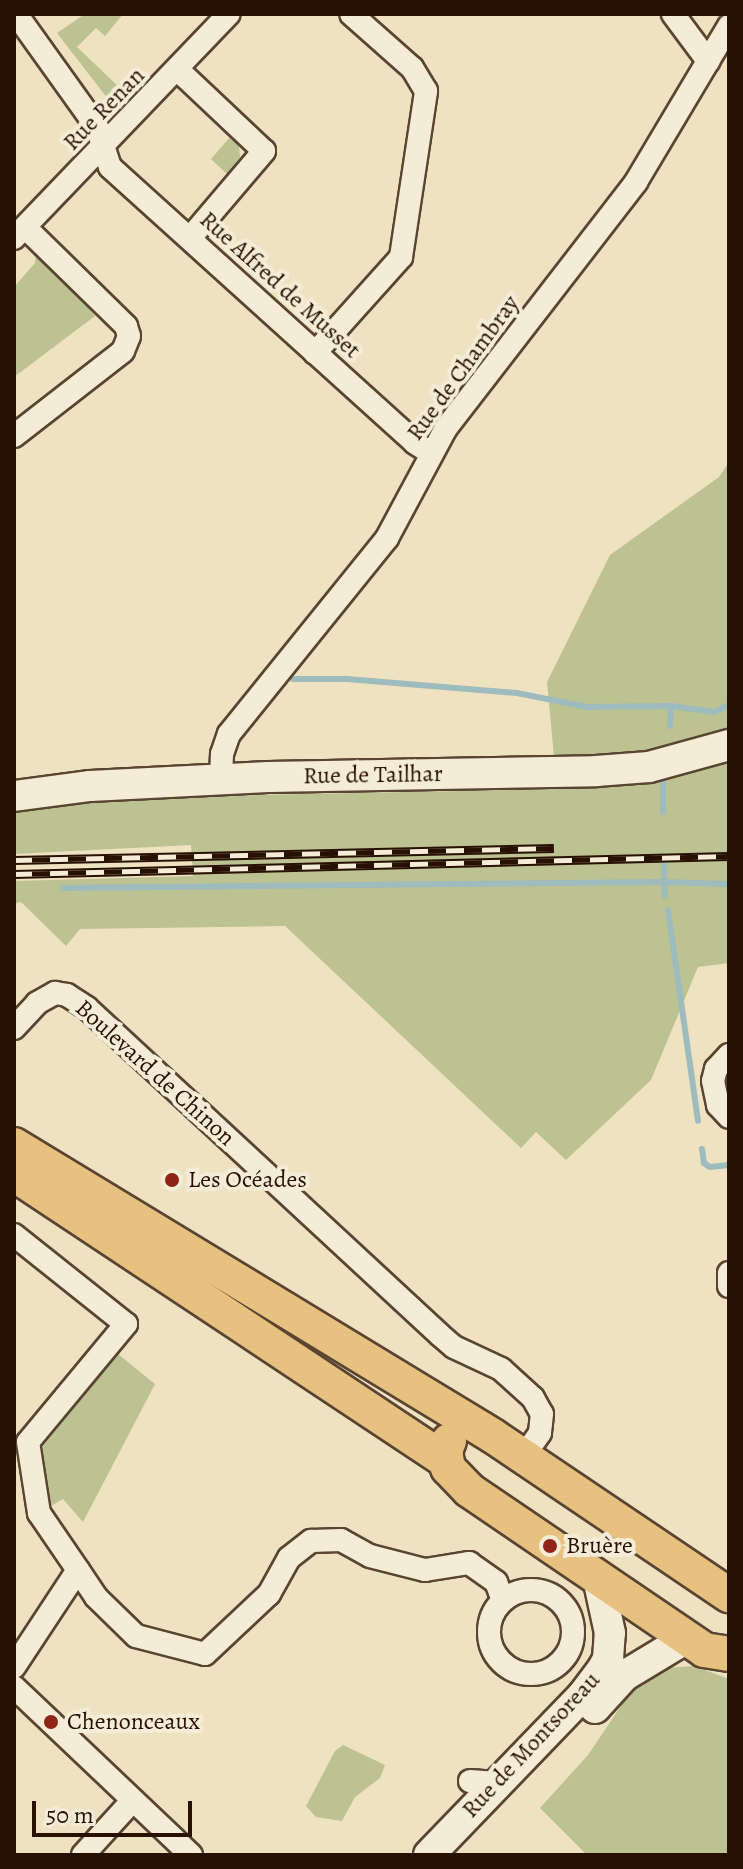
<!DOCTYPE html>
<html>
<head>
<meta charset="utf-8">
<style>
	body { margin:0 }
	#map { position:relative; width:743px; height:1869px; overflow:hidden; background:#eee2c1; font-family:Alegreya,serif }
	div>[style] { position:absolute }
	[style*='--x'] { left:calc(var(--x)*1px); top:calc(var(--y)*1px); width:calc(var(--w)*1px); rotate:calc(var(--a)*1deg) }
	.green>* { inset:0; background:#bcc291 }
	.stream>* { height:6px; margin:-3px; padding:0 3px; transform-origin:3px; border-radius:3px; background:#9ebbbd }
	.roads { filter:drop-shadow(2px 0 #5a4432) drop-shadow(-2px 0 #5a4432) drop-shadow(0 2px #5a4432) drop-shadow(0 -2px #5a4432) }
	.street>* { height:22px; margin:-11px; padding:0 11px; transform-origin:11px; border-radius:11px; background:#f4ecd7 }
	.street>.ring { margin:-11px; padding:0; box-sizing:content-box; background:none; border:22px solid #f4ecd7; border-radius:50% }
	.secondary>* { height:30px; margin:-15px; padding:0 15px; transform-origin:15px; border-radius:15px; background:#f4ecd7 }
	.primary>* { height:34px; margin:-17px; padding:0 17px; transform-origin:17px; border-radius:17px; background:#e7c180 }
	.rail>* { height:9px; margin-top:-4.5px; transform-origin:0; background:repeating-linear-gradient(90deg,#f4ecd7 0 18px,#281003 0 36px); box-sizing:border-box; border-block:2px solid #281003 }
	.dots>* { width:22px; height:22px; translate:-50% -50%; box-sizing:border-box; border:4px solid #f4ecd7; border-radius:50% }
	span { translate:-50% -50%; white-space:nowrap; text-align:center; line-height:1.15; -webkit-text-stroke:8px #f4ecd7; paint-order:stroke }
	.street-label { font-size:24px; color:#281003 }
	.poi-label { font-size:24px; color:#281003 }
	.left { translate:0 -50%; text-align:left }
	.frame { position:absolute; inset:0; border:16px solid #281003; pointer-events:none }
	.scale { position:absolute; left:32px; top:1801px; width:160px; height:36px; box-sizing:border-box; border:4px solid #281003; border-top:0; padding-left:10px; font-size:24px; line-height:28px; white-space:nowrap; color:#281003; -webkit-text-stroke:6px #f4ecd7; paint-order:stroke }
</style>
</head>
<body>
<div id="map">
	<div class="green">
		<div style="clip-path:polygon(85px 14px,123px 14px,105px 36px,96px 28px,77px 47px,122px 90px,136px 76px,142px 81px,105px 122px,95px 109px,108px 99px,57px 33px)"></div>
		<div style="clip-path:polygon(230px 137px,239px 146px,240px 157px,227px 174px,211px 159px)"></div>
		<div style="clip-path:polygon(37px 246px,95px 316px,14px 377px,14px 287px,35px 263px)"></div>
		<div style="clip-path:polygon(729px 462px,729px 963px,698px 967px,651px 1080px,566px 1160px,536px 1132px,521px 1148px,285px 926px,80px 929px,66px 946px,21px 902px,14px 904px,14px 881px,193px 876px,191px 845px,14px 854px,14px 808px,30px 804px,151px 797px,557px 789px,547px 682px,610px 555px,719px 477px)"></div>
		<div style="clip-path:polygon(118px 1354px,155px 1384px,83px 1522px,63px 1499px,39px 1513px,39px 1451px)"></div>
		<div style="clip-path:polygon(694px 1666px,729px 1679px,729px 1855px,587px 1855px,540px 1808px,588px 1755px,631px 1691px,661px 1668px)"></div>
		<div style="clip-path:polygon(343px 1745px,385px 1765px,380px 1778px,355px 1797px,342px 1821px,316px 1817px,306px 1806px,335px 1751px)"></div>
	</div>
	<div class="stream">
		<div style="--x:293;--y:679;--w:54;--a:0"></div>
		<div style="--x:347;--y:679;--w:171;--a:4.7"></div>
		<div style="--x:517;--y:693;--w:71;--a:11.3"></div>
		<div style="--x:587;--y:707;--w:84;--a:-0.7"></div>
		<div style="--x:671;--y:706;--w:43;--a:7.9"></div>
		<div style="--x:714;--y:712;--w:17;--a:-25"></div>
		<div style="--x:670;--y:726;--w:20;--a:-87"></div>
		<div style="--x:663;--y:784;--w:28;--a:90"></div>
		<div style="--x:63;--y:888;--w:601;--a:-0.57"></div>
		<div style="--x:664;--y:882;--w:17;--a:-90"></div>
		<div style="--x:665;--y:896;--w:14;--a:-94"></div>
		<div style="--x:664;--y:882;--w:65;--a:1.8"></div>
		<div style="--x:668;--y:910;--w:213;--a:81.9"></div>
		<div style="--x:702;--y:1149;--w:14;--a:82"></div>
		<div style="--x:704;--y:1163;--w:7;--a:34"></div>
		<div style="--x:710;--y:1167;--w:19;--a:-6"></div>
	</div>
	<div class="roads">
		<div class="street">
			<div style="--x:16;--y:14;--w:139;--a:54.4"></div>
			<div style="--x:97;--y:127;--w:42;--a:72"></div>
			<div style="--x:110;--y:167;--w:411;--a:42.1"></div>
			<div style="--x:415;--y:443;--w:19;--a:32"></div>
			<div style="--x:673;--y:14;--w:59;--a:53.3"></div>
			<div style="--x:178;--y:70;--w:118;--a:43.3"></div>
			<div style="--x:264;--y:151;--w:114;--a:130.4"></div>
			<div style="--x:14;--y:238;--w:310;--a:-46.2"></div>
			<div style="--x:315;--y:353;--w:129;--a:-48.1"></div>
			<div style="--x:401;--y:257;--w:168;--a:-81.4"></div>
			<div style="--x:426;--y:91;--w:27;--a:-121"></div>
			<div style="--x:412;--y:68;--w:81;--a:-138.5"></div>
			<div style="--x:14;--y:436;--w:138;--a:-37.9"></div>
			<div style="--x:123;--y:351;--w:16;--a:-68"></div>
			<div style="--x:129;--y:336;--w:10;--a:-107"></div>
			<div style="--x:126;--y:326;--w:141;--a:-135.6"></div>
			<div style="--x:221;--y:781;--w:27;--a:-88"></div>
			<div style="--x:222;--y:754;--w:21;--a:-71"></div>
			<div style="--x:229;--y:734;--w:252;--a:-51.1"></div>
			<div style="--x:387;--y:538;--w:125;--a:-61.8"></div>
			<div style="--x:446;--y:428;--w:311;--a:-52.3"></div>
			<div style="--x:636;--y:182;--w:182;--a:-59.2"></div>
			<div style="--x:14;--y:1028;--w:34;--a:-47"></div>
			<div style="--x:37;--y:1003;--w:21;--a:-29"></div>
			<div style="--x:55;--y:993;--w:12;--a:9"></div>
			<div style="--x:67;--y:995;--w:24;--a:33"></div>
			<div style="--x:87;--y:1008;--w:481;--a:42.8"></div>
			<div style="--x:440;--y:1335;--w:18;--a:41"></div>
			<div style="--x:454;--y:1347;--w:52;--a:25.1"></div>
			<div style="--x:501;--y:1369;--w:43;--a:42.2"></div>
			<div style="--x:533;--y:1398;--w:18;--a:61"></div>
			<div style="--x:542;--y:1414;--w:9;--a:96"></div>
			<div style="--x:541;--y:1423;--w:10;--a:96"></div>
			<div style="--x:540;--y:1433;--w:29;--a:125"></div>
			<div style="--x:729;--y:1055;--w:19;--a:133"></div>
			<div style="--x:716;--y:1069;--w:12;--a:104"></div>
			<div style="--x:713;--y:1081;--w:25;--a:78"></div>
			<div style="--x:718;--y:1105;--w:16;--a:47"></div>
			<div style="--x:14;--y:1235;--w:143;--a:38.5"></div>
			<div style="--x:126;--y:1324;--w:153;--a:129.7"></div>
			<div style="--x:28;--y:1442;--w:72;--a:81.2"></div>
			<div style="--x:39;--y:1513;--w:69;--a:55.6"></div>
			<div style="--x:729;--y:1273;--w:13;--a:90"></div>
			<div class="ring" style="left:489px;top:1590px;width:62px;height:62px"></div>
			<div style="--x:14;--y:1667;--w:116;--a:-56.6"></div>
			<div style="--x:78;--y:1570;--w:32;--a:56"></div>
			<div style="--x:96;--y:1597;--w:56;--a:44.3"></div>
			<div style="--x:136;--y:1636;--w:71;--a:14.6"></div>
			<div style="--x:205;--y:1654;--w:88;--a:-43.2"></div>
			<div style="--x:269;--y:1594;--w:41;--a:-60.9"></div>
			<div style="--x:289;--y:1558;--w:28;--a:-38"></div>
			<div style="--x:311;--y:1541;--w:30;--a:-2"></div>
			<div style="--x:341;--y:1540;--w:33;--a:29"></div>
			<div style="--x:370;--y:1556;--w:57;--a:14.3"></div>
			<div style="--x:425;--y:1570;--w:45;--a:-9"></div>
			<div style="--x:469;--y:1563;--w:33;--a:35"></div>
			<div style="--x:496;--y:1582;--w:19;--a:69"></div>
			<div style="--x:14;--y:1687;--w:244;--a:43.5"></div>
			<div style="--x:470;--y:1781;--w:27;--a:4"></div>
			<div style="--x:83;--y:1855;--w:74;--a:-47.7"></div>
		</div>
		<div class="secondary">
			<div style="--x:14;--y:796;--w:77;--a:-7.5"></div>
			<div style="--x:90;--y:786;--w:178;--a:-2.9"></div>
			<div style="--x:268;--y:777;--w:328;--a:-1"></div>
			<div style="--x:596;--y:771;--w:53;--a:-4.3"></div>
			<div style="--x:649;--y:767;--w:83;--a:-15.4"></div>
			<div style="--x:595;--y:1708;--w:43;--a:-47.8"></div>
			<div style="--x:624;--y:1676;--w:74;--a:-31.1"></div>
			<div style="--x:429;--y:1855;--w:222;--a:-46.1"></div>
			<div style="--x:583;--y:1695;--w:31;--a:-53"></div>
			<div style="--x:602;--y:1670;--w:13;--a:-61"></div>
			<div style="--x:608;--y:1659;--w:26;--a:-86"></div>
			<div style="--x:610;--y:1633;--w:56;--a:-102.3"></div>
		</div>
		<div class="primary">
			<div style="--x:14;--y:1145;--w:560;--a:31.28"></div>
			<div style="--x:493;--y:1436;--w:285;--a:34"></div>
			<div style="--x:14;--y:1174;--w:517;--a:33.57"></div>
			<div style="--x:449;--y:1441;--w:11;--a:112"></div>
			<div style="--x:445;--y:1451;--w:17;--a:80"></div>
			<div style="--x:448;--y:1468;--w:30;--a:46"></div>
			<div style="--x:469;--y:1490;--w:284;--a:34.2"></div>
			<div style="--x:704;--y:1650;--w:25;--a:9"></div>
		</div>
	</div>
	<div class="rail">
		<div style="--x:14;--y:860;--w:540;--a:-1.27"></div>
		<div style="--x:14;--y:874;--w:715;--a:-1.44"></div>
	</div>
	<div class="dots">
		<div style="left:172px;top:1180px;background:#8f2418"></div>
		<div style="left:550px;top:1546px;background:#8f2418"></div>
		<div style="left:51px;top:1722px;background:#8f2418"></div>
	</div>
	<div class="street-label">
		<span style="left:104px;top:109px;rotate:-46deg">Rue Renan</span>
		<span style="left:280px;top:285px;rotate:42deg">Rue Alfred de Musset</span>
		<span style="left:463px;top:368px;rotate:-54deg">Rue de Chambray</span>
		<span style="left:373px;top:775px;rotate:-1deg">Rue de Tailhar</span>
		<span style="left:155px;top:1073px;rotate:42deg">Boulevard de Chinon</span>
		<span style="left:531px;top:1745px;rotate:-47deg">Rue de Montsoreau</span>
	</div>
	<div class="poi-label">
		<span class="left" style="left:188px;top:1180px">Les Océades</span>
		<span class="left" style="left:566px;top:1546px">Bruère</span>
		<span class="left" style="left:67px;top:1722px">Chenonceaux</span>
	</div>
	<div class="frame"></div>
	<div class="scale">50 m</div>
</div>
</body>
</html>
